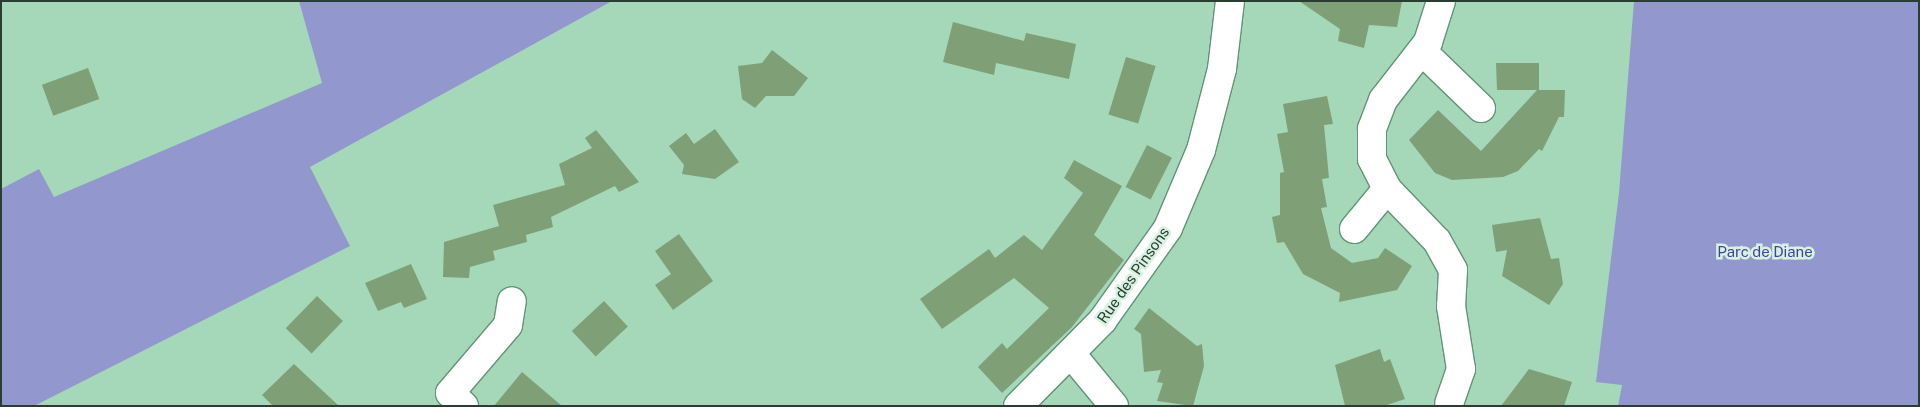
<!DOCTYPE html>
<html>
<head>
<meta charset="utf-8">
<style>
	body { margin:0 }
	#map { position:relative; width:1920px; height:407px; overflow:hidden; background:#a4d8b9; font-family:"Public Sans",sans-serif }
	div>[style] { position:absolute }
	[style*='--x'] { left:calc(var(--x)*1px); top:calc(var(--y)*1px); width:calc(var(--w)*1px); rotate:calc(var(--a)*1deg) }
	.green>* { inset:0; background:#9298cd }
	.building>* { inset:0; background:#7f9f76; transform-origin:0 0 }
	.roads { filter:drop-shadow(1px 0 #619377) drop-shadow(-1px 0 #619377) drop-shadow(0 1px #619377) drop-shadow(0 -1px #619377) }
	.minor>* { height:28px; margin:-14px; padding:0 14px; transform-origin:14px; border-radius:14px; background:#fff }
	span { translate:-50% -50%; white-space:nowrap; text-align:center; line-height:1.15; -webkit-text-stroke:5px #d8f2e2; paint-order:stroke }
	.park-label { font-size:15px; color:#42419f }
	.street-label { font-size:15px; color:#283e31 }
	.frame { position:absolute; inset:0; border:2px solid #283e31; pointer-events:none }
</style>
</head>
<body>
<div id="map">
	<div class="green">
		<div style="clip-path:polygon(299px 1px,612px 1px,310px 167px,350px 246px,34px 406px,1px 406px,1px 189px,39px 169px,54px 197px,322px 83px)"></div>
		<div style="clip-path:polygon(1634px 1px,1919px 1px,1919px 406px,1618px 406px,1622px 385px,1596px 382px,1619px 193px)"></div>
	</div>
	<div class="building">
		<div style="clip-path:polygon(1299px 1px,1402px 1px,1397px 27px,1369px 25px,1364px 48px,1338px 41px,1340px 29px)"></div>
		<div style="clip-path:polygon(953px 22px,1024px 41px,1026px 33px,1076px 44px,1069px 79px,996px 63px,994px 75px,943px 62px)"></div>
		<div style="clip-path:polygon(772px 50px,808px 78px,794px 96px,766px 96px,755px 108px,742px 99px,738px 66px,762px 63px)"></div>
		<div style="left:1126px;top:57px;width:31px;height:60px;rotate:17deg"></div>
		<div style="clip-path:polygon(1496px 63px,1539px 63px,1539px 90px,1565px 90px,1564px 117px,1559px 117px,1542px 151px,1539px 149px,1518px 171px,1503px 177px,1452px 180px,1435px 173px,1409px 140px,1438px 110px,1481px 151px,1537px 90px,1497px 90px)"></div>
		<div style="left:88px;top:68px;width:33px;height:49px;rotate:70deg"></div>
		<div style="clip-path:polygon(1327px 96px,1333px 124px,1324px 125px,1329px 178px,1322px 179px,1327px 207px,1321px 208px,1331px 248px,1352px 263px,1378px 258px,1385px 248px,1412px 266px,1397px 290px,1339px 302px,1340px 293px,1303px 274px,1284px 242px,1277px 243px,1272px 217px,1280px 215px,1280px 173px,1284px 172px,1277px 134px,1288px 132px,1283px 104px)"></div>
		<div style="clip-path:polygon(715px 129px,739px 162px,715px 179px,682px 174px,684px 165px,669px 146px,686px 133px,694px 144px)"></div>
		<div style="clip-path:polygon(596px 130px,639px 182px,619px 192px,615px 186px,551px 217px,553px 227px,526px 235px,527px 242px,493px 251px,495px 260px,470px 267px,469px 278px,443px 277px,444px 242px,499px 226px,493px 205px,565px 185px,559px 164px,592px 148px,585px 138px)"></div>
		<div style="left:1147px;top:145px;width:28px;height:47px;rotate:27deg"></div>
		<div style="clip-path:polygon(1074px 160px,1122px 186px,1094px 235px,1124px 260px,1072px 327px,1002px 393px,978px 367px,1002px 343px,1007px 349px,1049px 308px,1014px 278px,942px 329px,920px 299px,989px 249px,995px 258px,1024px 235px,1042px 250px,1083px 193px,1064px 178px)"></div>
		<div style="clip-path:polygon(1540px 218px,1551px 259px,1559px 258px,1563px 284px,1549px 305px,1502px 276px,1507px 250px,1496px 252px,1492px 225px)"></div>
		<div style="clip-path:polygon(679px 234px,713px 281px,673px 310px,655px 285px,671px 274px,655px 251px)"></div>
		<div style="clip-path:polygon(411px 264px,427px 299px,404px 308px,401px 302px,378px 311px,365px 283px)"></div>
		<div style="left:317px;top:296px;width:36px;height:45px;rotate:44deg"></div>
		<div style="left:604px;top:301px;width:35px;height:44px;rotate:47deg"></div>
		<div style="clip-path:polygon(1149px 308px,1197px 346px,1202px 344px,1204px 366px,1193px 406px,1157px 401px,1163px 383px,1157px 382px,1161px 370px,1144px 372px,1141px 334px,1134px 329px)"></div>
		<div style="clip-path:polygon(1380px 349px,1384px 362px,1390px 359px,1405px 399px,1384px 406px,1345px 406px,1335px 365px)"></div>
		<div style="clip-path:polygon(294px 364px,339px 406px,273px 406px,262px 395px)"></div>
		<div style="clip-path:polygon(1529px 369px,1572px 382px,1564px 406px,1501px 406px)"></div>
		<div style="clip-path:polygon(522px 372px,562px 406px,494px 406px)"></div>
	</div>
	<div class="roads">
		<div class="minor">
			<div style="--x:1441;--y:1;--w:43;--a:107.6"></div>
			<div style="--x:1428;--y:42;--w:73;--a:127.8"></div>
			<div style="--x:1383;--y:100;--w:31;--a:111"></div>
			<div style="--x:1372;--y:129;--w:30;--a:90"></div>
			<div style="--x:1372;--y:159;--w:34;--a:63"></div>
			<div style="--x:1387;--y:189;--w:72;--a:46.1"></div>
			<div style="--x:1437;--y:241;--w:33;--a:61"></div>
			<div style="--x:1453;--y:270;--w:36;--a:93"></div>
			<div style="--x:1451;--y:306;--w:64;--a:81"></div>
			<div style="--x:1461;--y:369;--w:36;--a:109"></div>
			<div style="--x:1422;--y:51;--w:82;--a:44"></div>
			<div style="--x:1354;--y:229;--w:52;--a:-50.5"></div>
			<div style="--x:1072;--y:355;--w:66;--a:50.5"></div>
			<div style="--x:464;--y:406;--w:19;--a:-137"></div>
			<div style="--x:450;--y:393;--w:89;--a:-49.5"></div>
			<div style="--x:508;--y:325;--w:24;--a:-81"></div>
			<div style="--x:1018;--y:406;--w:120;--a:-45.3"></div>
			<div style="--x:1102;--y:321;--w:114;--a:-54.6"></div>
			<div style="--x:1168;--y:228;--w:85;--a:-67.1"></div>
			<div style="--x:1201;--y:150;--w:84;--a:-75.5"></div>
			<div style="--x:1222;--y:69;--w:68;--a:-83.3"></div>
		</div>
	</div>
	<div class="park-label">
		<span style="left:1765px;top:252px">Parc de Diane</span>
	</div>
	<div class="street-label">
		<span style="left:1133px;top:275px;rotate:-55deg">Rue des Pinsons</span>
	</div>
	<div class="frame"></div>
</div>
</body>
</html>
